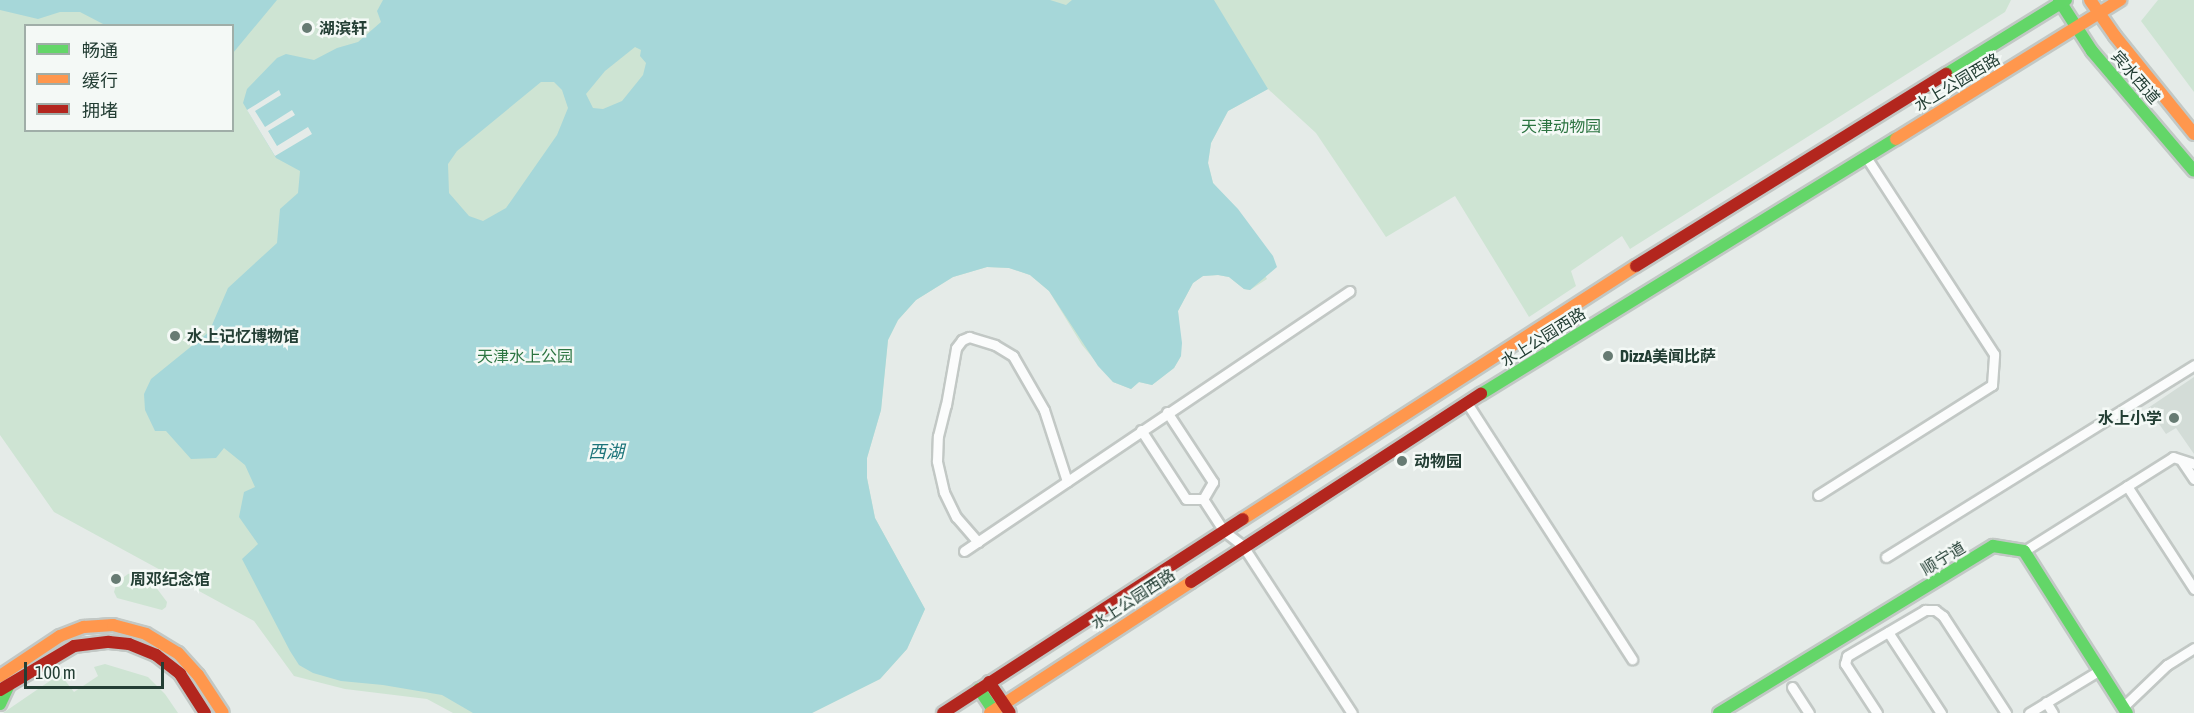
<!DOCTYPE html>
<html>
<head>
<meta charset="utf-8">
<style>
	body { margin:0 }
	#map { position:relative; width:2194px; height:713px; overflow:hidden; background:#e5ebe8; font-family:"Asap Condensed","Noto Sans SC",sans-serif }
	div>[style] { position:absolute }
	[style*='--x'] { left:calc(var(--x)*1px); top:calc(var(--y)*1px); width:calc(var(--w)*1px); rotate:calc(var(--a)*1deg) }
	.built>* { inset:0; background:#d3dcd7 }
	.green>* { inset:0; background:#cee4d3 }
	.water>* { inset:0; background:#a6d7d9 }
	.pier>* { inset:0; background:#e5ebe8 }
	.roads { filter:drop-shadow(2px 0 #c2c8c5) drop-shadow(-2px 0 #c2c8c5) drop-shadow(0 2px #c2c8c5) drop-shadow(0 -2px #c2c8c5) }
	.street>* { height:9px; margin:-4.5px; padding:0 4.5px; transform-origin:4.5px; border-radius:4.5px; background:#fbfcfc }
	.fast>* { height:12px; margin:-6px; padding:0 6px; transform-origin:6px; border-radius:6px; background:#63d668 }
	.slow>* { height:12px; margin:-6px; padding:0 6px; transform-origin:6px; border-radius:6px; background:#ff974d }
	.jam>* { height:12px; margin:-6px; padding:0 6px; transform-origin:6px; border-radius:6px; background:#b3261e }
	.dots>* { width:16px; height:16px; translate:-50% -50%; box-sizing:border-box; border:3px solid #f4f9f6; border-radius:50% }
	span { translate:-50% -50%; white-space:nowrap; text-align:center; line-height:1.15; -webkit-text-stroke:5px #f4f9f6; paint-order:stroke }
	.poi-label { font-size:16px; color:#233e34; font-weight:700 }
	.left { translate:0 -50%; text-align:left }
	.right { translate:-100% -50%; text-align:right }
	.street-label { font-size:16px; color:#233e34 }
	.park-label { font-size:16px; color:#2d7542 }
	.water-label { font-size:18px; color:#1c747a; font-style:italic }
	.legend { position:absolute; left:24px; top:24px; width:210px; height:108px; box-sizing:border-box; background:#f4f9f6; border:2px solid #a0aea8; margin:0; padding:8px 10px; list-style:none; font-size:18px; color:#233e34 }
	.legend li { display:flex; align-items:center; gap:12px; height:30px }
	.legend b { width:30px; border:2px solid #a0aea8 }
	.scale { position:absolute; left:24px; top:662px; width:140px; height:27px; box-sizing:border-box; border:3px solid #233e34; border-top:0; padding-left:8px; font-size:18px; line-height:21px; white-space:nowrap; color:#233e34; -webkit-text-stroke:4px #f4f9f6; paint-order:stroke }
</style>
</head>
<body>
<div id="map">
	<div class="built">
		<div style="clip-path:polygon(2194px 377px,2194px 454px,2176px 428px,2166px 434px,2148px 408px)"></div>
	</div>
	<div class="green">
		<div style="clip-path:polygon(evenodd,0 0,2011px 0,2005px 12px,1630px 249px,1622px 236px,1571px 271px,1576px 286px,1529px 317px,1455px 196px,1386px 237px,1316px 133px,1268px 89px,1228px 111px,1211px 143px,1208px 163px,1213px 183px,1223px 196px,1267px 279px,1250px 290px,1244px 289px,1229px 277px,1218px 275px,1203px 276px,1193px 283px,1178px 311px,1181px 356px,1174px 368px,1152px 385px,1139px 382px,1131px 389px,1113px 382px,1082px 345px,1049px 291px,1030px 275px,1009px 268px,987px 267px,953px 277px,916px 300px,898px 320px,888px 340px,881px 410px,867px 458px,867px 478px,875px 518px,925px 609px,907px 649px,880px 679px,812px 713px,453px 713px,427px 699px,345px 689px,294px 676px,254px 621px,54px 512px,0 435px,0 0,26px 26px,232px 26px,232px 130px,26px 130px,26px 26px)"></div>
		<div style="clip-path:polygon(2158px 0,2194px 0,2194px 92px,2141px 21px)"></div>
		<div style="clip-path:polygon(137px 572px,149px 578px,167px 602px,166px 607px,162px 610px,117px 598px,114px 592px,117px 582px,128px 574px)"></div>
		<div style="clip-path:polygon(105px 664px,148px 677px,165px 694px,178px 713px,3px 713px,60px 674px,74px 692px,98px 676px,94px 667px)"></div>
	</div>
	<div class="water">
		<div style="clip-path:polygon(0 0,277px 0,233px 53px,232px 26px,105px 25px,80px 12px,60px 12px,38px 19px,0 10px)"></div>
		<div style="clip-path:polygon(evenodd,383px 0,1050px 0,1066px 5px,1072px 0,1214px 0,1268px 89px,1228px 111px,1211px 143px,1208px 163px,1213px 183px,1238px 209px,1273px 256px,1277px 267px,1250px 290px,1244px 289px,1229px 277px,1218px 275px,1203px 276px,1193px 283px,1178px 311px,1182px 343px,1181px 356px,1174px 368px,1152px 385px,1139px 382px,1131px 389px,1113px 382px,1098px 366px,1049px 291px,1030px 275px,1009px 268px,987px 267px,953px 277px,916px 300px,898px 320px,888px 340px,881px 410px,867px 458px,867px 478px,875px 518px,925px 609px,907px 649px,880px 679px,812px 713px,473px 713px,442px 695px,383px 685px,341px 681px,313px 673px,299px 665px,290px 651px,242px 559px,258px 544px,239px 517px,244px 492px,255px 487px,245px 465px,224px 448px,216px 458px,191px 459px,166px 431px,155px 431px,145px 410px,144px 394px,151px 379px,209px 332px,228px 288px,277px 243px,280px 209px,298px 193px,300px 171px,276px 158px,243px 103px,247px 89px,277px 58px,286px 54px,314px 60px,337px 48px,358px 42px,381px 22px,377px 11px,383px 0,635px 47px,641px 50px,640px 56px,646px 63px,643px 75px,622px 101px,603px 109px,593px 108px,586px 94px,605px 71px,635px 47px,383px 0,541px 82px,554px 82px,562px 90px,568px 108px,557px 135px,506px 208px,483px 221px,469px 216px,449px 193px,448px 164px,457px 151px,541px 82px)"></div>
	</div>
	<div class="pier">
		<div style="clip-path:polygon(279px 90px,281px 95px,255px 111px,265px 127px,292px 110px,295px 115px,268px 131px,277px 146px,308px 127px,312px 134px,275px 156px,247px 110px)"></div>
	</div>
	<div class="roads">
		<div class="street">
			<div style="--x:1467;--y:403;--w:305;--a:57.2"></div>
			<div style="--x:1167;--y:412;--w:84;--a:56.7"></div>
			<div style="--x:1213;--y:482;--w:20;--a:120"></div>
			<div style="--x:1141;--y:430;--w:82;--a:56.9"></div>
			<div style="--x:1186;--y:499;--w:17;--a:0"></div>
			<div style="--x:2181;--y:460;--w:23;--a:56"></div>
			<div style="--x:2127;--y:486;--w:123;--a:57"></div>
			<div style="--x:1818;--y:495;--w:206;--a:-32.3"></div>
			<div style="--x:1992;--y:385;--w:31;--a:-86"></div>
			<div style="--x:1994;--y:354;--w:235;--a:-123"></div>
			<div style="--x:1203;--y:499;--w:38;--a:57"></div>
			<div style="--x:1224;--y:531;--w:24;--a:38"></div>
			<div style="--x:1243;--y:546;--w:199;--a:56.9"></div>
			<div style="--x:978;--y:542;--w:33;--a:-131"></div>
			<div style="--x:956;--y:517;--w:28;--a:-116"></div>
			<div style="--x:944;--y:492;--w:32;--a:-103"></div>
			<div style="--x:937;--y:461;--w:25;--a:-88"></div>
			<div style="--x:938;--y:436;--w:32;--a:-76"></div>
			<div style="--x:946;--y:405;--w:58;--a:-80"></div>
			<div style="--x:956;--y:348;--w:10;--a:-53"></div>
			<div style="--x:962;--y:340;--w:8;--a:-23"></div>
			<div style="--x:969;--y:337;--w:27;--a:17"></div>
			<div style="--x:995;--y:345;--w:21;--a:31"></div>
			<div style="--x:1013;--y:356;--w:62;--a:60.1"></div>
			<div style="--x:1044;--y:410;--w:75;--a:72.1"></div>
			<div style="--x:964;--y:551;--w:465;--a:-34"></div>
			<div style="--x:2024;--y:551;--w:176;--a:-32.2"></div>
			<div style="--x:2173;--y:457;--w:22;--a:18"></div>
			<div style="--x:1886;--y:557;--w:363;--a:-31.9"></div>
			<div style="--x:1888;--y:632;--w:97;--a:56.8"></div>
			<div style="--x:1792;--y:687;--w:31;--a:57"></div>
			<div style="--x:2046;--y:702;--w:13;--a:58"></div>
			<div style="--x:2123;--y:707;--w:61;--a:-43.7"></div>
			<div style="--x:2167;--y:665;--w:32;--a:-32"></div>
			<div style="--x:1877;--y:713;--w:59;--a:-123.1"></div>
			<div style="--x:1845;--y:664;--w:8;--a:-76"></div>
			<div style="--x:1847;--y:656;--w:91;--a:-30.5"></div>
			<div style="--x:1925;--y:610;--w:10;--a:0"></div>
			<div style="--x:1935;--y:610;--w:10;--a:37"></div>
			<div style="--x:1943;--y:616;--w:116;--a:57"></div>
			<div style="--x:2029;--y:713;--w:83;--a:-31.2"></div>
		</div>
		<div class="fast">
			<div style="--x:2059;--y:0;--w:61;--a:57.1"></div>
			<div style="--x:2092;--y:51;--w:157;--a:49.6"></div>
			<div style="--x:1946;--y:74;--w:141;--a:-31.7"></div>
			<div style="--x:1481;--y:394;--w:487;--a:-31.6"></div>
			<div style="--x:979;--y:689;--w:29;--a:56"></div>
			<div style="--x:0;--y:704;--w:21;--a:-65"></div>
			<div style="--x:1719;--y:713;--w:321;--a:-31.4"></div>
			<div style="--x:1993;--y:546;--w:31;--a:9"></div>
			<div style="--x:2024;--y:551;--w:192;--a:57.6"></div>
		</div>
		<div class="slow">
			<div style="--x:2090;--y:0;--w:44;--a:55.2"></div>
			<div style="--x:2115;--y:36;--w:126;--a:51.1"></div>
			<div style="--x:1896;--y:139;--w:264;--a:-31.8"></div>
			<div style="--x:1243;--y:519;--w:467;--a:-32.8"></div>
			<div style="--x:0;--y:676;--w:72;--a:-33.7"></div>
			<div style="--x:60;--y:636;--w:26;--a:-21"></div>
			<div style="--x:84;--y:627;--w:29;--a:-4"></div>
			<div style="--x:113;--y:625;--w:34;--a:15"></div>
			<div style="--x:146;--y:634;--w:37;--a:31"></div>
			<div style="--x:178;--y:653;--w:30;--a:48"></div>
			<div style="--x:198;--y:675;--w:45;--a:56.7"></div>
			<div style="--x:990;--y:713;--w:240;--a:-33.1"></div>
		</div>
		<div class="jam">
			<div style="--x:1636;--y:266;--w:365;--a:-31.8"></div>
			<div style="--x:1191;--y:582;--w:346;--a:-33"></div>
			<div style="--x:989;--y:682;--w:37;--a:56"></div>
			<div style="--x:0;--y:690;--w:86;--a:-30.7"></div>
			<div style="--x:74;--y:646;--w:35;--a:-7"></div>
			<div style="--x:109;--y:642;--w:20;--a:6"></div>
			<div style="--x:129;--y:644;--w:29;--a:22"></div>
			<div style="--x:156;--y:655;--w:31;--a:38"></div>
			<div style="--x:180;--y:674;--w:46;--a:57.3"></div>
			<div style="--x:943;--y:713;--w:357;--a:-32.9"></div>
		</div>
	</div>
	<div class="dots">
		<div style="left:307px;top:28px;background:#677b73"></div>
		<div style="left:175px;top:336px;background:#677b73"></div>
		<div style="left:1608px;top:356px;background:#677b73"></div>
		<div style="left:2174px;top:418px;background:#677b73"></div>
		<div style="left:1402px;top:461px;background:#677b73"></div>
		<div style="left:116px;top:579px;background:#677b73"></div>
	</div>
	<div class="poi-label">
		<span class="left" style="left:319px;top:28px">湖滨轩</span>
		<span class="left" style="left:187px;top:336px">水上记忆博物馆</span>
		<span class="left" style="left:1620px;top:356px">DizzA美闻比萨</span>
		<span class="right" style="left:2162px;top:418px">水上小学</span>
		<span class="left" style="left:1414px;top:461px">动物园</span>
		<span class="left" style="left:130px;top:579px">周邓纪念馆</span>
	</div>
	<div class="street-label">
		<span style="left:2136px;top:77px;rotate:49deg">宾水西道</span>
		<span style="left:1957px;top:82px;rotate:-31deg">水上公园西路</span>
		<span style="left:1543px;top:337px;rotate:-32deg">水上公园西路</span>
		<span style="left:1943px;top:558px;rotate:-31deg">顺宁道</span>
		<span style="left:1133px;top:599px;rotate:-33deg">水上公园西路</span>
	</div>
	<div class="park-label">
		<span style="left:1561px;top:126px">天津动物园</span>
		<span style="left:525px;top:356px">天津水上公园</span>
	</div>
	<div class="water-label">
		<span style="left:606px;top:452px">西湖</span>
	</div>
	<ul class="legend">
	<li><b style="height:8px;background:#63d668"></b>畅通</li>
	<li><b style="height:8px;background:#ff974d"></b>缓行</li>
	<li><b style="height:8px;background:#b3261e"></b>拥堵</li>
	</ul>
	<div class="scale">100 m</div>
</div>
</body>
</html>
